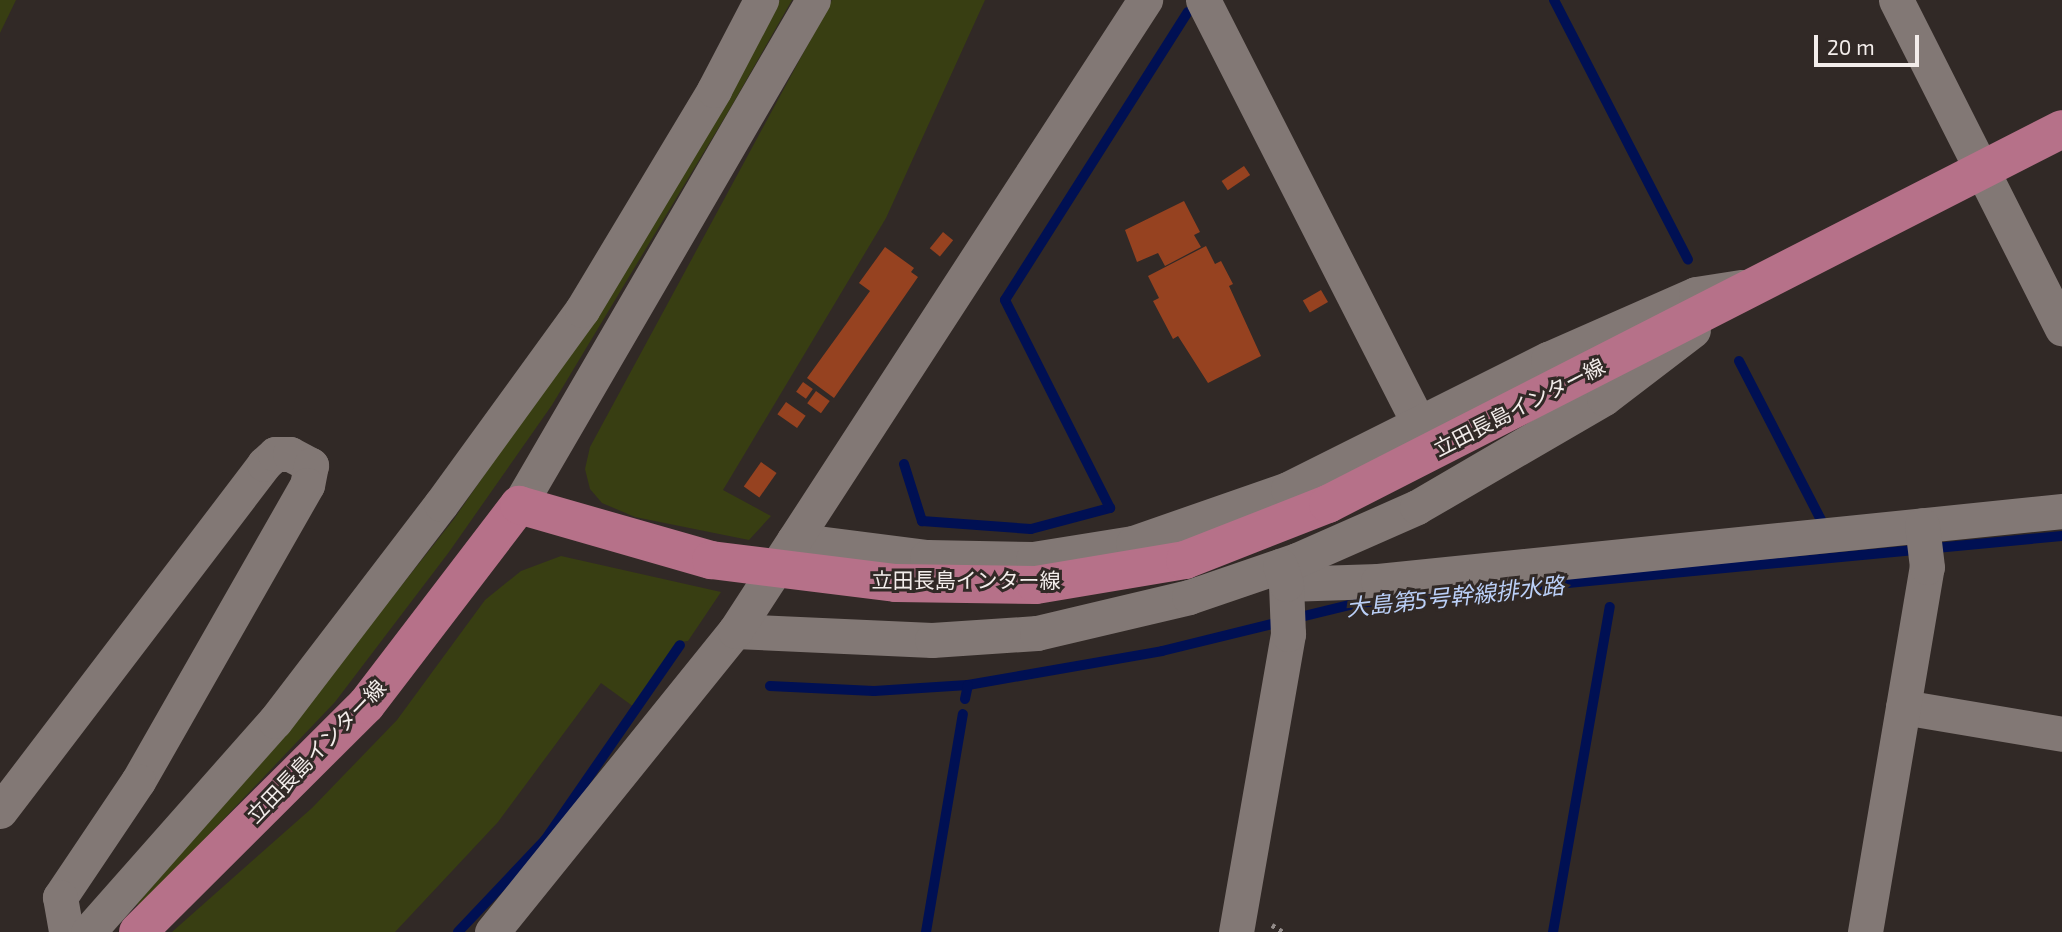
<!DOCTYPE html>
<html>
<head>
<meta charset="utf-8">
<style>
	body { margin:0 }
	#map { position:relative; width:2062px; height:932px; overflow:hidden; background:#312926; font-family:"Exo 2","Noto Sans JP",sans-serif }
	div>[style] { position:absolute }
	[style*='--x'] { left:calc(var(--x)*1px); top:calc(var(--y)*1px); width:calc(var(--w)*1px); rotate:calc(var(--a)*1deg) }
	.green>* { inset:0; background:#383e12 }
	.stream>* { height:10px; margin:-5px; padding:0 5px; transform-origin:5px; border-radius:5px; background:#001053 }
	.building>* { inset:0; background:#964220; transform-origin:0 0 }
	.path>* { height:4.5px; margin-top:-2.25px; transform-origin:0; background:repeating-linear-gradient(90deg,#928b89 0 3.5px,transparent 0 8.5px) }
	.minor>* { height:35px; margin:-17.5px; padding:0 17.5px; transform-origin:17.5px; border-radius:17.5px; background:#827875 }
	.major>* { height:38px; margin:-19px; padding:0 19px; transform-origin:19px; border-radius:19px; background:#b67189 }
	span { translate:-50% -50%; white-space:nowrap; text-align:center; line-height:1.15; -webkit-text-stroke:6px #312926; paint-order:stroke }
	.street-label { font-size:21px; color:#f3edeb }
	.water-label { font-size:23px; color:#bbd0f8; font-style:italic }
	.scale { position:absolute; left:1814px; top:35px; width:105px; height:32px; box-sizing:border-box; border:4px solid #f3edeb; border-top:0; padding-left:9px; font-size:21px; line-height:24px; white-space:nowrap; color:#f3edeb; -webkit-text-stroke:5px #312926; paint-order:stroke }
</style>
</head>
<body>
<div id="map">
	<div class="green">
		<div style="clip-path:polygon(0 0,16px 0,0 33px)"></div>
		<div style="clip-path:polygon(780px 0,792px 0,731px 107px,552px 405px,449px 552px,335px 702px,140px 907px,137px 904px,304px 709px,454px 519px,592px 318px,728px 97px)"></div>
		<div style="clip-path:polygon(832px 0,985px 0,886px 218px,723px 490px,771px 516px,749px 540px,635px 517px,602px 503px,590px 489px,585px 469px,590px 447px)"></div>
		<div style="clip-path:polygon(561px 556px,721px 592px,688px 641px,676px 642px,634px 707px,601px 683px,498px 822px,395px 932px,172px 932px,312px 808px,397px 720px,485px 600px,521px 571px)"></div>
	</div>
	<div class="stream">
		<div style="--x:1554;--y:0;--w:292;--a:62.7"></div>
		<div style="--x:1739;--y:361;--w:181;--a:62.7"></div>
		<div style="--x:904;--y:464;--w:60;--a:72.5"></div>
		<div style="--x:922;--y:521;--w:109;--a:4.2"></div>
		<div style="--x:1031;--y:529;--w:82;--a:-14.9"></div>
		<div style="--x:1110;--y:508;--w:233;--a:-116.8"></div>
		<div style="--x:1005;--y:300;--w:341;--a:-57.6"></div>
		<div style="--x:770;--y:686;--w:104;--a:2.8"></div>
		<div style="--x:874;--y:691;--w:94;--a:-3.7"></div>
		<div style="--x:968;--y:685;--w:197;--a:-9.9"></div>
		<div style="--x:1162;--y:651;--w:201;--a:-13.8"></div>
		<div style="--x:1357;--y:603;--w:708;--a:-5.43"></div>
		<div style="--x:965;--y:699;--w:14;--a:-78"></div>
		<div style="--x:458;--y:932;--w:127;--a:-46.6"></div>
		<div style="--x:545;--y:840;--w:237;--a:-55.3"></div>
		<div style="--x:926;--y:932;--w:221;--a:-80.4"></div>
		<div style="--x:1553;--y:932;--w:330;--a:-80.1"></div>
	</div>
	<div class="building">
		<div style="left:1244px;top:166px;width:11px;height:27px;rotate:56deg"></div>
		<div style="clip-path:polygon(1184px 201px,1200px 232px,1194px 235px,1201px 247px,1165px 266px,1158px 253px,1137px 262px,1125px 230px)"></div>
		<div style="left:943px;top:232px;width:13px;height:21px;rotate:39deg"></div>
		<div style="clip-path:polygon(1206px 246px,1215px 264px,1221px 261px,1233px 284px,1229px 286px,1261px 356px,1208px 383px,1178px 336px,1173px 339px,1153px 301px,1159px 298px,1148px 276px)"></div>
		<div style="clip-path:polygon(885px 247px,914px 268px,911px 272px,918px 277px,834px 398px,807px 378px,870px 291px,859px 283px)"></div>
		<div style="left:1321px;top:290px;width:14px;height:21px;rotate:60deg"></div>
		<div style="left:803px;top:382px;width:12px;height:12px;rotate:35deg"></div>
		<div style="left:816px;top:391px;width:17px;height:15px;rotate:36deg"></div>
		<div style="left:786px;top:402px;width:24px;height:15px;rotate:35deg"></div>
		<div style="left:761px;top:462px;width:19px;height:30px;rotate:35deg"></div>
	</div>
	<div class="path">
		<div style="--x:1272;--y:925;--w:13;--a:32"></div>
	</div>
	<div class="minor">
		<div style="--x:1203;--y:0;--w:476;--a:63"></div>
		<div style="--x:1896;--y:0;--w:368;--a:63.2"></div>
		<div style="--x:519;--y:505;--w:584;--a:-59.79"></div>
		<div style="--x:794;--y:540;--w:134;--a:7.3"></div>
		<div style="--x:927;--y:557;--w:106;--a:1.1"></div>
		<div style="--x:1033;--y:559;--w:101;--a:-9.1"></div>
		<div style="--x:1133;--y:543;--w:164;--a:-19.2"></div>
		<div style="--x:1288;--y:489;--w:291;--a:-26.6"></div>
		<div style="--x:1548;--y:359;--w:162;--a:-23.7"></div>
		<div style="--x:1696;--y:294;--w:47;--a:-8.7"></div>
		<div style="--x:1286;--y:584;--w:92;--a:-1.9"></div>
		<div style="--x:1378;--y:581;--w:688;--a:-5.84"></div>
		<div style="--x:735;--y:631;--w:197;--a:2.6"></div>
		<div style="--x:932;--y:640;--w:105;--a:-3.8"></div>
		<div style="--x:1037;--y:633;--w:156;--a:-13.3"></div>
		<div style="--x:1189;--y:597;--w:114;--a:-18.9"></div>
		<div style="--x:1297;--y:560;--w:131;--a:-23.8"></div>
		<div style="--x:1417;--y:507;--w:216;--a:-30.2"></div>
		<div style="--x:1604;--y:398;--w:112;--a:-37.4"></div>
		<div style="--x:1903;--y:707;--w:161;--a:9.6"></div>
		<div style="--x:0;--y:811;--w:436;--a:-52.7"></div>
		<div style="--x:264;--y:464;--w:15;--a:-42"></div>
		<div style="--x:275;--y:454;--w:15;--a:0"></div>
		<div style="--x:290;--y:454;--w:24;--a:28"></div>
		<div style="--x:311;--y:465;--w:20;--a:101"></div>
		<div style="--x:307;--y:485;--w:341;--a:119.7"></div>
		<div style="--x:138;--y:781;--w:140;--a:123.9"></div>
		<div style="--x:60;--y:897;--w:36;--a:80"></div>
		<div style="--x:88;--y:932;--w:282;--a:-48.5"></div>
		<div style="--x:275;--y:721;--w:273;--a:-52.6"></div>
		<div style="--x:441;--y:504;--w:240;--a:-54"></div>
		<div style="--x:582;--y:310;--w:257;--a:-59"></div>
		<div style="--x:714;--y:90;--w:102;--a:-62.4"></div>
		<div style="--x:492;--y:932;--w:387;--a:-51.1"></div>
		<div style="--x:735;--y:631;--w:753;--a:-56.99"></div>
		<div style="--x:1236;--y:932;--w:303;--a:-80.1"></div>
		<div style="--x:1288;--y:634;--w:50;--a:-92.3"></div>
		<div style="--x:1286;--y:584;--w:19;--a:-108"></div>
		<div style="--x:1865;--y:932;--w:370;--a:-80.4"></div>
		<div style="--x:1927;--y:567;--w:42;--a:-96.8"></div>
	</div>
	<div class="major">
		<div style="--x:138;--y:932;--w:322;--a:-44.9"></div>
		<div style="--x:366;--y:705;--w:252;--a:-52.6"></div>
		<div style="--x:519;--y:505;--w:200;--a:16"></div>
		<div style="--x:711;--y:560;--w:186;--a:7.1"></div>
		<div style="--x:896;--y:583;--w:140;--a:0.8"></div>
		<div style="--x:1036;--y:585;--w:151;--a:-9.5"></div>
		<div style="--x:1185;--y:560;--w:154;--a:-21.4"></div>
		<div style="--x:1328;--y:504;--w:824;--a:-27.06"></div>
	</div>
	<div class="street-label">
		<span style="left:1519px;top:407px;rotate:-27deg">立田長島インター線</span>
		<span style="left:966px;top:580px">立田長島インター線</span>
		<span style="left:316px;top:751px;rotate:-46deg">立田長島インター線</span>
	</div>
	<div class="water-label">
		<span style="left:1455px;top:596px;rotate:-6deg">大島第5号幹線排水路</span>
	</div>
	<div class="scale">20 m</div>
</div>
</body>
</html>
